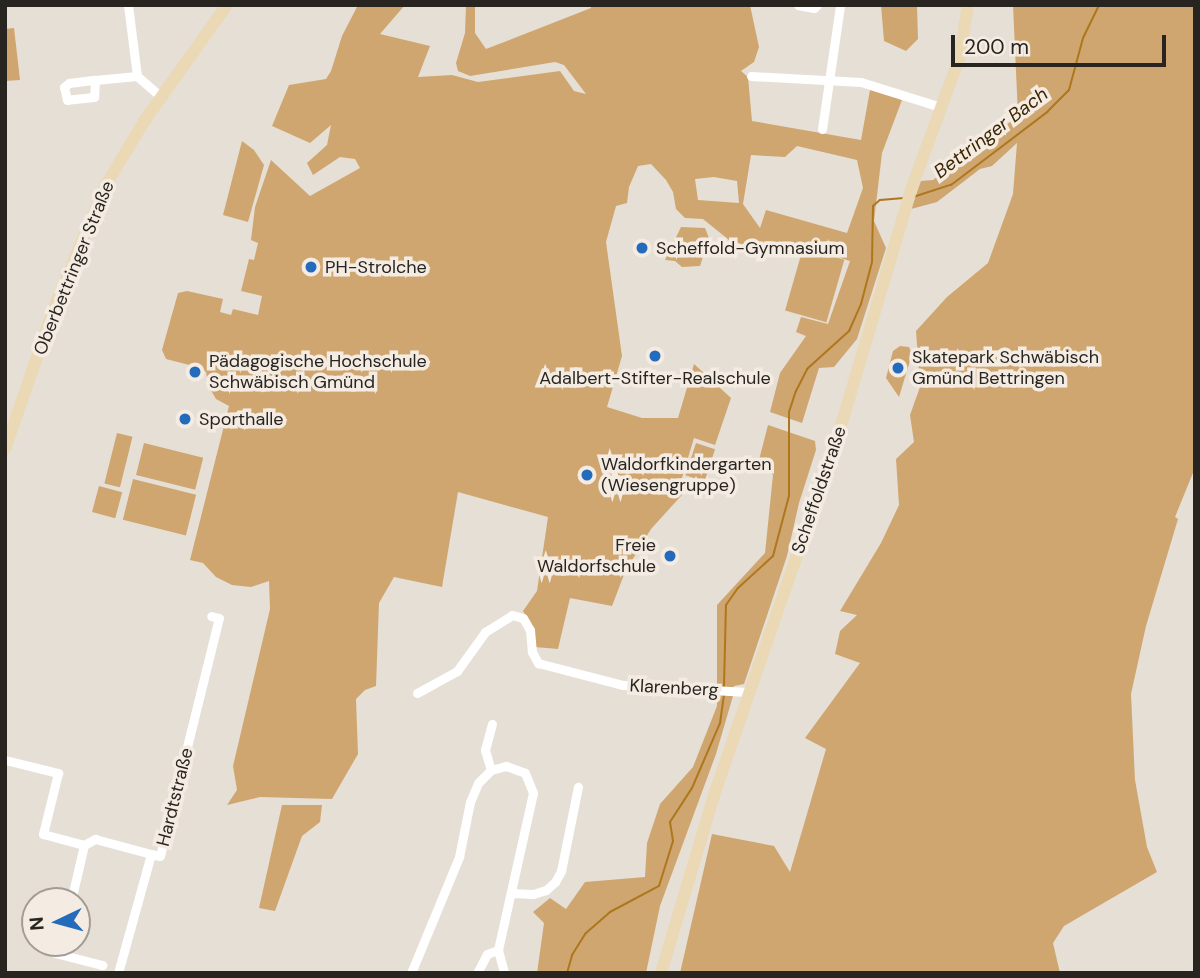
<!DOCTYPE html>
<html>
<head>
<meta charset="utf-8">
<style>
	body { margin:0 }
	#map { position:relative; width:1200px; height:978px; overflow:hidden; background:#e6dfd5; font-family:"DM Sans",sans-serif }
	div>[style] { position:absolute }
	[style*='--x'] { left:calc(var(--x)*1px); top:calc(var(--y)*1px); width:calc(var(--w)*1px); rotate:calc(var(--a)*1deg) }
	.green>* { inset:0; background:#cfa670; transform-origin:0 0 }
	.stream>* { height:2px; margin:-1px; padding:0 1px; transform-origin:1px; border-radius:1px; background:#ae771d }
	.street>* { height:9px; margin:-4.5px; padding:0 4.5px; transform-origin:4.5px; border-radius:4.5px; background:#fff }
	.secondary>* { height:12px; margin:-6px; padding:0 6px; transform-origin:6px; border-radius:6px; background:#ebd8b5 }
	.dots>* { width:19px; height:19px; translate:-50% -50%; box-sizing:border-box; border:4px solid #f4ece2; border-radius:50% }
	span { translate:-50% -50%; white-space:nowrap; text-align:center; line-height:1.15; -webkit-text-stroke:7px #f4ece2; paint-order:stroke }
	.poi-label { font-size:18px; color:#282521 }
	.left { translate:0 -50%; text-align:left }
	.right { translate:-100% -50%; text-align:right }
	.street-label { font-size:18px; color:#282521 }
	.water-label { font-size:19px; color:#3b2400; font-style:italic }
	.frame { position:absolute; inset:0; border:7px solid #282521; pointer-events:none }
	.north { position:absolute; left:21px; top:887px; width:70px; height:70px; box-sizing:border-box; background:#f4ece2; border:2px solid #a29c95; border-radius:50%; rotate:265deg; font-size:19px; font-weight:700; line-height:28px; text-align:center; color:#282521 }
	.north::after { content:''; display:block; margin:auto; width:24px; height:32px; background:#246bbb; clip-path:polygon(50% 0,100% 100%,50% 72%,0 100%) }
	.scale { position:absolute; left:951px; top:35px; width:215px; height:32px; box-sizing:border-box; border:4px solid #282521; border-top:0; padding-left:9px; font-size:21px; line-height:24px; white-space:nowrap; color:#282521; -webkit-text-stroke:5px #f4ece2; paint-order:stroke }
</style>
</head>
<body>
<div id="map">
	<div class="green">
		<div style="clip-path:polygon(evenodd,358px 5px,405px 5px,380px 34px,430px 46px,418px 77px,452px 75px,478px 82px,560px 71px,574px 91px,586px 94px,564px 65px,555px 62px,470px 76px,458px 71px,456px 63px,465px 33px,466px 5px,475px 5px,475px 33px,486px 49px,591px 8px,591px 5px,750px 5px,759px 47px,754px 62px,741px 71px,748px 77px,752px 121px,861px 140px,870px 90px,902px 100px,882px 153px,874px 221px,886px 248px,857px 339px,834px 367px,819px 368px,802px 423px,770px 412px,780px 373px,806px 336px,796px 332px,801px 317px,828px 324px,850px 261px,797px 244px,784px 245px,778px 256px,729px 240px,703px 219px,685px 218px,676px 209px,673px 192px,666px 180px,651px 164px,638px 166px,629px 187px,627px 203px,616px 206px,606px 242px,622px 356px,607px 407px,642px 418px,678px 418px,694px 364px,731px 398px,715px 445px,694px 438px,681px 481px,691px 485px,651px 529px,625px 572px,612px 606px,570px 598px,558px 649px,535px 647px,533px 629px,523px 611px,537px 591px,548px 517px,458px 492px,442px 587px,394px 577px,379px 603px,376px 686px,365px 690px,356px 699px,358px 754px,332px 799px,260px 797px,227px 805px,237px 790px,233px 766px,270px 609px,269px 581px,251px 587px,232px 585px,216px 577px,203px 563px,190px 560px,229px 406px,216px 399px,209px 387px,206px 372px,201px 368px,166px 359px,162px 350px,178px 293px,187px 291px,223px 299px,220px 312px,231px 315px,233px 309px,258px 315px,262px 296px,241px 291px,249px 259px,254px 260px,258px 243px,251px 240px,255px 207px,271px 160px,310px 196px,360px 168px,355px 159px,340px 157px,313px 175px,307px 163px,327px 145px,331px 125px,310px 143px,272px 126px,289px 85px,326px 79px,331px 71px,342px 36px,358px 5px,797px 146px,857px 160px,863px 188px,847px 233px,766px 210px,760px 228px,743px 204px,751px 155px,785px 157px,797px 146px,358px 5px,714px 177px,737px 181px,739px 203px,698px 200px,695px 179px,714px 177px)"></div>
		<div style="clip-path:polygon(881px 5px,917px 5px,918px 39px,906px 51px,884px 41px)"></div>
		<div style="clip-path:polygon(1013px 5px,1195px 5px,1195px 468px,1175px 517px,1178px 519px,1146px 626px,1131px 694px,1135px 780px,1147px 847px,1157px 872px,1064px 926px,1053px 943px,1060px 973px,680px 973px,712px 834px,774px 846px,790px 872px,826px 749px,805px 738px,860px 663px,835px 654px,840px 631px,857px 615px,840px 611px,881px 543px,899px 505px,896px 459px,914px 442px,910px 415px,920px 387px,916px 331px,947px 297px,988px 263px,1013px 194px,1017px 143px,992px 166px,980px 169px,937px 202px,911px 209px,921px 181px,933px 180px,1018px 116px)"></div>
		<div style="clip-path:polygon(14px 28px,20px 80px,5px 81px,5px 29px)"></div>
		<div style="clip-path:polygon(242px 141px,254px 150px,264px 165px,248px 222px,223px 215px)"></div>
		<div style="clip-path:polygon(681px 227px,705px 228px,709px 238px,700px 266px,682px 267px,675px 261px,665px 260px)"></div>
		<div style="left:803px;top:248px;width:43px;height:65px;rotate:16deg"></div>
		<div style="clip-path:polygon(900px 346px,909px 347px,912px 354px,899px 397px,886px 378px,893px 351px)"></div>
		<div style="clip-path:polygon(768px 425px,815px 441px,816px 450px,799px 503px,787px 556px,744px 684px,734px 686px,733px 696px,716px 754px,660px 906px,646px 973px,537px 973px,544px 923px,533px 912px,550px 898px,566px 909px,585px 882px,645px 877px,647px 843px,660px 804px,693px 767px,717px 706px,717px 605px,765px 553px,773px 475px,759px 460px)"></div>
		<div style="left:117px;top:433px;width:16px;height:52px;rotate:14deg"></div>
		<div style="left:144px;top:443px;width:61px;height:33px;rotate:14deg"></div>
		<div style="left:696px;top:443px;width:20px;height:34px;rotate:18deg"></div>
		<div style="left:133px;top:479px;width:65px;height:42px;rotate:14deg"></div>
		<div style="left:99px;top:486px;width:24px;height:27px;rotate:15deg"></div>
		<div style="clip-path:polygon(282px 805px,322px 805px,320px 822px,302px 836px,275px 911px,259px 908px)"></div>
	</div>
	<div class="stream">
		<div style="--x:913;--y:197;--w:40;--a:-18"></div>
		<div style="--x:951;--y:185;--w:121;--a:-37.2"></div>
		<div style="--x:1047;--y:112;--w:31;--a:-45"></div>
		<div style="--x:1069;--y:90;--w:54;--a:-74.9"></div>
		<div style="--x:1083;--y:38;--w:37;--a:-64"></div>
		<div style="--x:724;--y:686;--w:81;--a:-88.6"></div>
		<div style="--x:726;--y:605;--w:21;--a:-55"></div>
		<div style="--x:738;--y:588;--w:47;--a:-42.4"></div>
		<div style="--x:773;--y:556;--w:62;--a:-75.1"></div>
		<div style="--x:789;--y:496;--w:84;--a:-90"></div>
		<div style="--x:789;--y:412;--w:22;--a:-72"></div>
		<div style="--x:796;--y:391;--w:25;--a:-63"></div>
		<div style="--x:807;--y:369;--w:57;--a:-42.1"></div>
		<div style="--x:849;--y:331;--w:30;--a:-66"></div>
		<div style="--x:861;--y:304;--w:43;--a:-75.3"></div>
		<div style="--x:872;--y:262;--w:56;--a:-89"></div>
		<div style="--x:873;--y:206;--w:9;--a:-41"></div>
		<div style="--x:880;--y:200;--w:24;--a:-5"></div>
		<div style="--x:567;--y:973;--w:19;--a:-74"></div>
		<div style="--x:572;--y:955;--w:26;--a:-58"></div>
		<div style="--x:586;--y:933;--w:32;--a:-41"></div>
		<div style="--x:610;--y:912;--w:55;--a:-28"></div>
		<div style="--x:659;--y:886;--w:47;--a:-72.7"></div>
		<div style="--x:673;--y:841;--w:19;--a:-99"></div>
		<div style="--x:670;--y:822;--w:40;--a:-57.1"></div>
		<div style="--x:692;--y:788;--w:71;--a:-66.7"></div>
		<div style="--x:720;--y:723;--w:28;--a:-82"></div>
	</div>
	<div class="street">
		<div style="--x:128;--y:5;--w:72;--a:82.8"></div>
		<div style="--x:137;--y:76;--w:32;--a:41"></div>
		<div style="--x:798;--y:5;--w:16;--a:11"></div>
		<div style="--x:814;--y:8;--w:4;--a:-45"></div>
		<div style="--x:751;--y:76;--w:110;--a:3.1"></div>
		<div style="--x:861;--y:82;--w:84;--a:17.4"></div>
		<div style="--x:95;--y:80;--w:17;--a:93"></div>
		<div style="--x:94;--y:97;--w:27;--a:174"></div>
		<div style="--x:67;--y:100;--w:13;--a:-103"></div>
		<div style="--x:64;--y:87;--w:6;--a:-39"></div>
		<div style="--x:69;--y:83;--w:26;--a:-7"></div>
		<div style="--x:95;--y:80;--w:42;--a:-5.4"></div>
		<div style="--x:822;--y:129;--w:125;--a:-81.7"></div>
		<div style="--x:417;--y:693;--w:46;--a:-28.8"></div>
		<div style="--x:457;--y:671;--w:48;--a:-54.3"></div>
		<div style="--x:485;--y:632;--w:32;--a:-32"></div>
		<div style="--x:512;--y:615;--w:11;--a:15"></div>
		<div style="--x:523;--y:618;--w:14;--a:60"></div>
		<div style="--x:530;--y:630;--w:22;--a:85"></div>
		<div style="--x:532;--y:652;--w:13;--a:61"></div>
		<div style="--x:538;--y:663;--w:88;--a:14.5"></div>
		<div style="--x:623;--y:685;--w:125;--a:3.2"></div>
		<div style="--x:5;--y:760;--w:55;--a:13.8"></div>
		<div style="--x:58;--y:773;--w:63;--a:103.8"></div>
		<div style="--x:43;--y:834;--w:42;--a:15"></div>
		<div style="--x:84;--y:845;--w:13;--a:-29"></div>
		<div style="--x:95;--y:839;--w:58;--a:15"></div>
		<div style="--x:491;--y:770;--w:21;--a:-107"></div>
		<div style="--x:485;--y:750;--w:27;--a:-75"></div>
		<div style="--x:512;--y:893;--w:21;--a:3"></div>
		<div style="--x:533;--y:894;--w:14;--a:-17"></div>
		<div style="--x:546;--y:890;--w:12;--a:-42"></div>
		<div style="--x:555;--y:882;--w:13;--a:-61"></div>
		<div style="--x:561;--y:871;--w:86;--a:-78.6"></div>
		<div style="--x:71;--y:901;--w:57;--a:-76.9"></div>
		<div style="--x:55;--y:953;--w:49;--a:14.3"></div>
		<div style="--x:118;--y:973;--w:123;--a:-74.5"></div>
		<div style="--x:151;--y:854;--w:9;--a:13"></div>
		<div style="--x:160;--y:856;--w:245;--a:-76.1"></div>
		<div style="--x:219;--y:618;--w:8;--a:-166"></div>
		<div style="--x:411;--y:973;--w:126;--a:-67.5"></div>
		<div style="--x:459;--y:857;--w:56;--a:-78.7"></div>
		<div style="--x:470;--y:802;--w:21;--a:-67"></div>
		<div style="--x:478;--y:783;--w:18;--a:-45"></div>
		<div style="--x:491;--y:770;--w:16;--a:-15"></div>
		<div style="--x:506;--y:766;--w:20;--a:20"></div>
		<div style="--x:525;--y:773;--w:22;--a:68"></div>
		<div style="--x:533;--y:793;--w:161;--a:102.6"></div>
		<div style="--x:498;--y:950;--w:24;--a:75"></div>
		<div style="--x:477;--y:973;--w:21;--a:-62"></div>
		<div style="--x:487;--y:954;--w:12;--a:-20"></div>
	</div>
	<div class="secondary">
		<div style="--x:5;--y:449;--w:158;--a:-70.8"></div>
		<div style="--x:57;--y:300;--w:127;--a:-66.9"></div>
		<div style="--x:107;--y:183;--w:74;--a:-58.9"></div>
		<div style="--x:145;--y:120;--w:141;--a:-54.5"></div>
		<div style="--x:661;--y:973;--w:192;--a:-73.4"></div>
		<div style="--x:716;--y:789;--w:367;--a:-70.9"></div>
		<div style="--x:836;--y:442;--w:269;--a:-73.4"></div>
		<div style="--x:913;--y:184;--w:133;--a:-69.8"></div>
		<div style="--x:959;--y:59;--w:55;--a:-80.5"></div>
	</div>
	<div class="dots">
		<div style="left:642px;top:248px;background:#246bbb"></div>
		<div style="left:311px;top:267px;background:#246bbb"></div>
		<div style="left:655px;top:356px;background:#246bbb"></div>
		<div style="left:898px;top:368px;background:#246bbb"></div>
		<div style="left:195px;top:372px;background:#246bbb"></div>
		<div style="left:185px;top:419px;background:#246bbb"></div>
		<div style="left:587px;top:475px;background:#246bbb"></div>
		<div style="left:670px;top:556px;background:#246bbb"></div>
	</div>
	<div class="poi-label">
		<span class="left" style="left:656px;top:248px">Scheffold-Gymnasium</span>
		<span class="left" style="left:325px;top:267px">PH-Strolche</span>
		<span class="left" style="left:912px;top:368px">Skatepark Schwäbisch<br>Gmünd Bettringen</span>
		<span class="left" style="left:209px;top:372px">Pädagogische Hochschule<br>Schwäbisch Gmünd</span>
		<span style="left:655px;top:378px">Adalbert-Stifter-Realschule</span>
		<span class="left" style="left:199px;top:419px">Sporthalle</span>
		<span class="left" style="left:601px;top:475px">Waldorfkindergarten<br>(Wiesengruppe)</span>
		<span class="right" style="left:656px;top:556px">Freie<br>Waldorfschule</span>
	</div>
	<div class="street-label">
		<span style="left:74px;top:268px;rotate:-68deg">Oberbettringer Straße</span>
		<span style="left:819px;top:490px;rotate:-71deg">Scheffoldstraße</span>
		<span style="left:674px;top:688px;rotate:3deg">Klarenberg</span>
		<span style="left:175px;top:797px;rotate:-76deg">Hardtstraße</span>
	</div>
	<div class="water-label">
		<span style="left:991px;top:133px;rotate:-37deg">Bettringer Bach</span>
	</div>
	<div class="frame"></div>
	<div class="north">N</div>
	<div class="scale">200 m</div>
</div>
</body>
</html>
